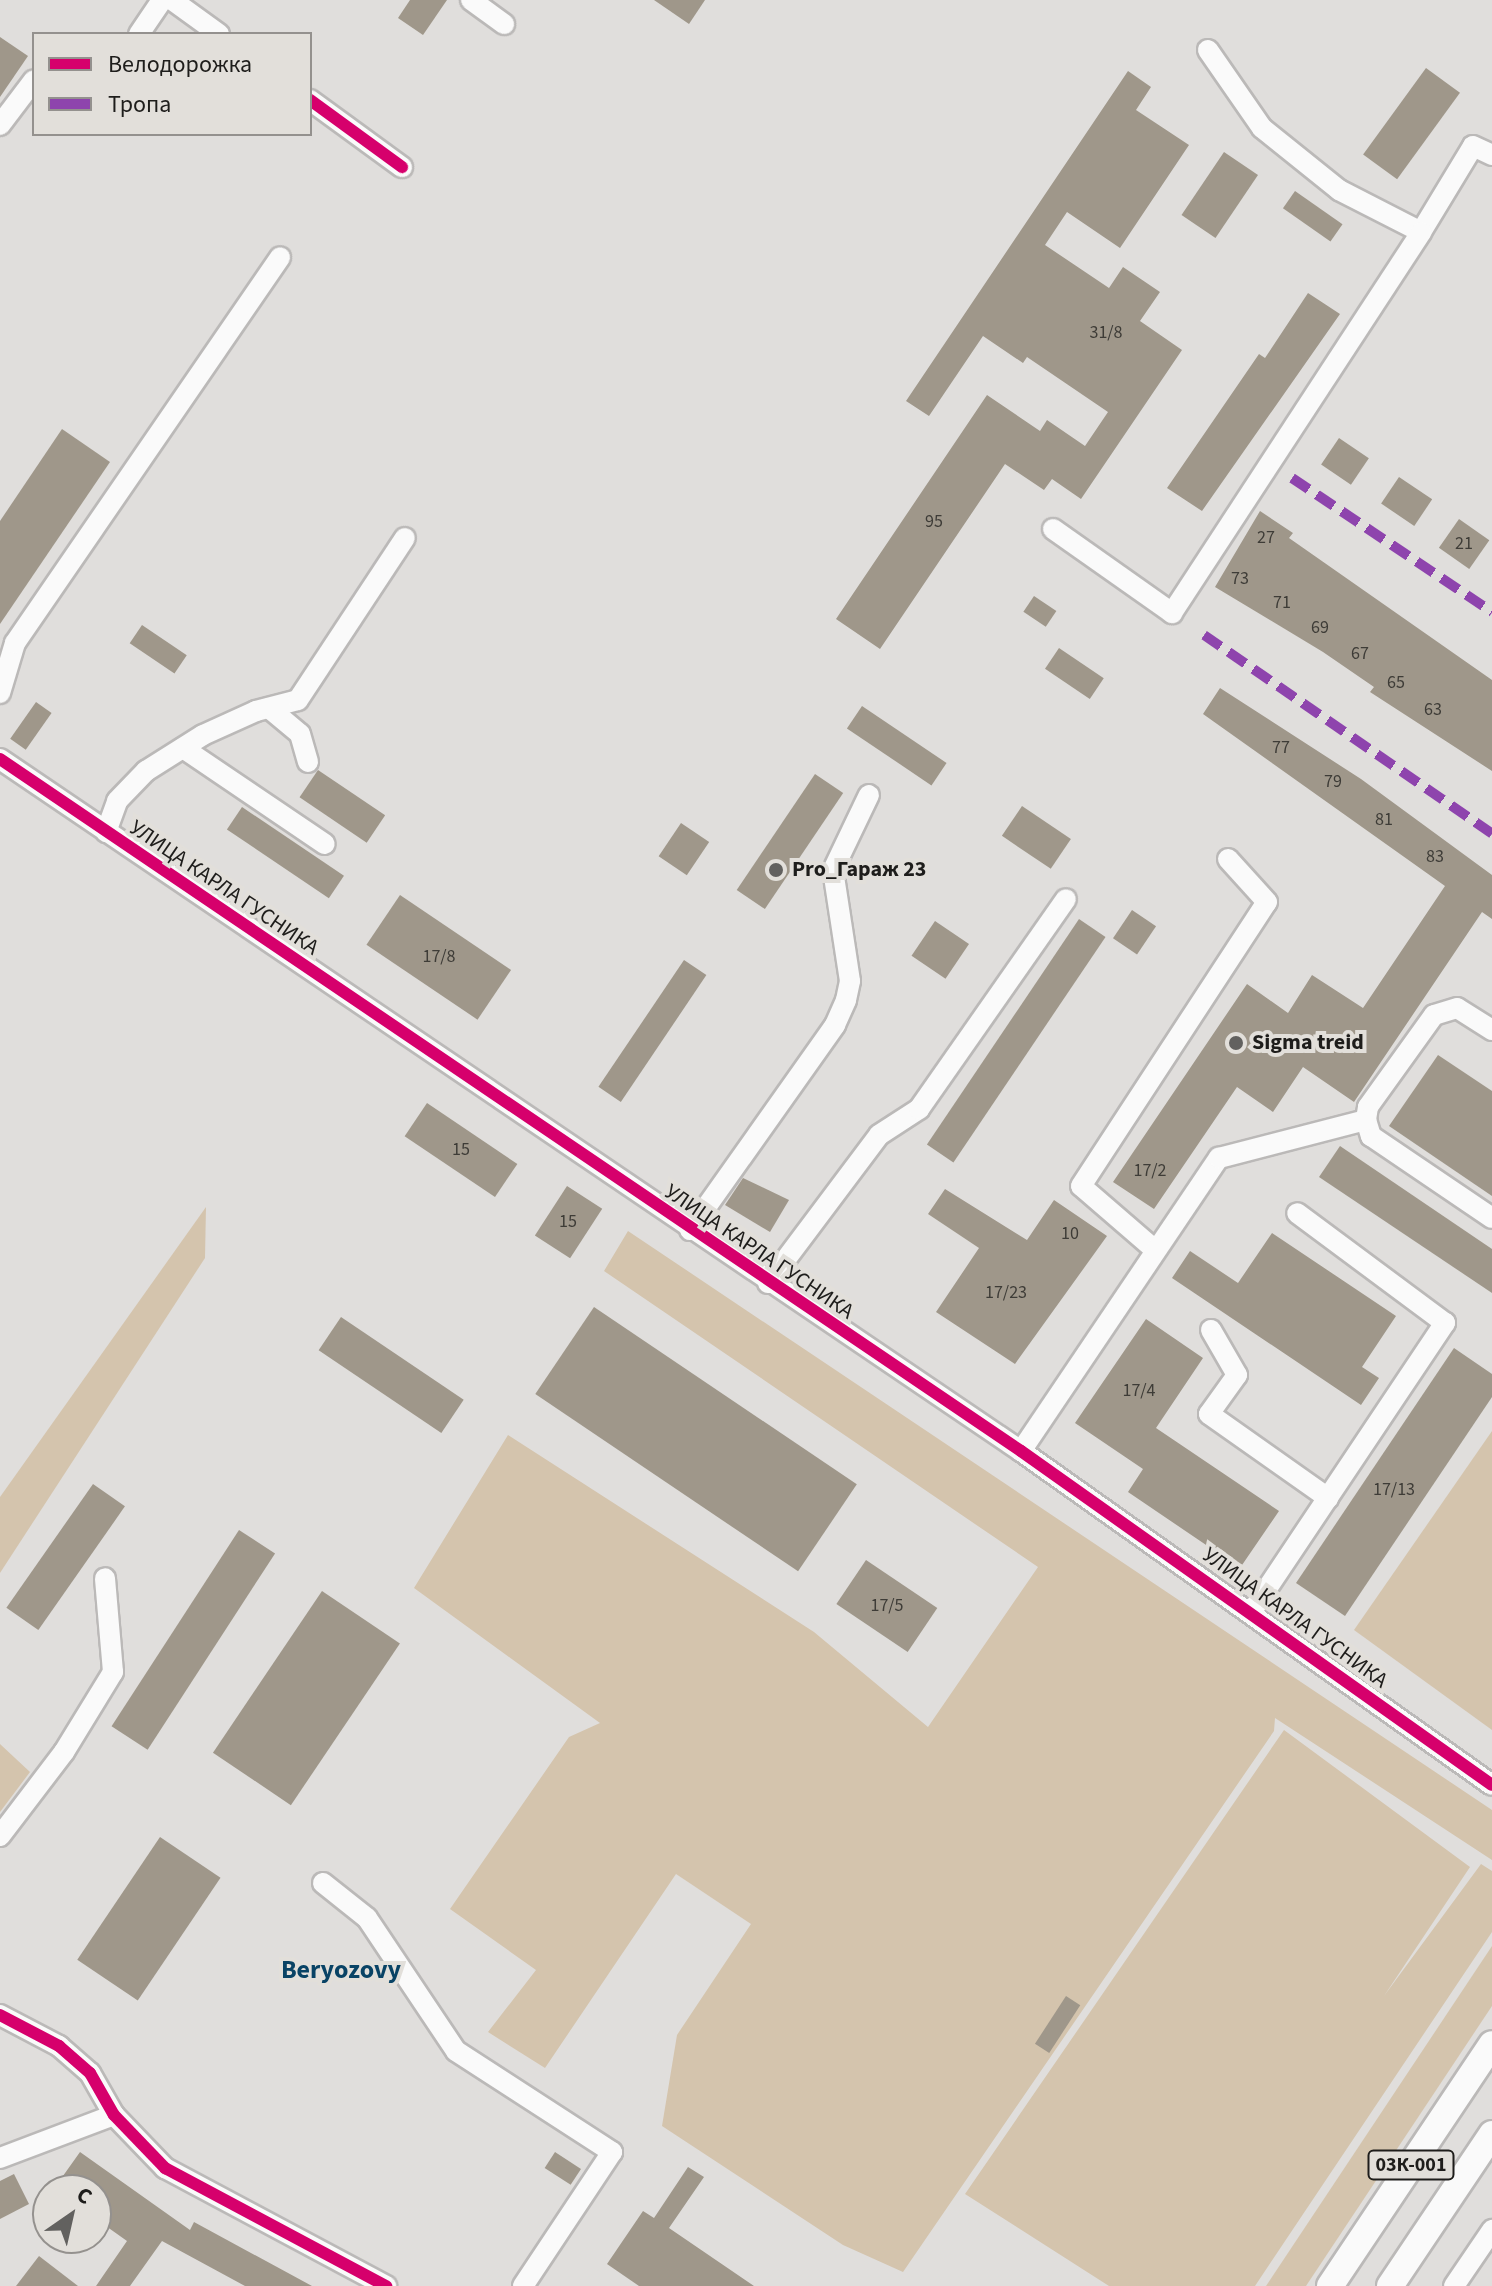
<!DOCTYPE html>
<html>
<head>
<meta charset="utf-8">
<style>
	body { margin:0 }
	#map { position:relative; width:1492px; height:2286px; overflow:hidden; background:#e0dedc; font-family:"Source Sans 3",sans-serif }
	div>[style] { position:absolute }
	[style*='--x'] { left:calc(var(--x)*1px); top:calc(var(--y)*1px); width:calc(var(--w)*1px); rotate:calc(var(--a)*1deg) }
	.green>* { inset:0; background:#d4c4ad }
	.building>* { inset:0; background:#9f978a; transform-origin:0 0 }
	.roads { filter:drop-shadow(2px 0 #bbb9b8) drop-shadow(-2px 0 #bbb9b8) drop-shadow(0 2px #bbb9b8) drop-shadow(0 -2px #bbb9b8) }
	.minor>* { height:20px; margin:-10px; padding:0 10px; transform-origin:10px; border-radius:10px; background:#fafafa }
	.major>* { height:26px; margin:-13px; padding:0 13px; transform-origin:13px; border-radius:13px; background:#fafafa }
	.quiet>* { height:10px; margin-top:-5px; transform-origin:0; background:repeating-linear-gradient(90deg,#8e44ad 0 20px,transparent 0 30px) }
	.cycleway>* { height:12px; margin:-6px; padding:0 6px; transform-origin:6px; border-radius:6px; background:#d6006c }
	.dots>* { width:22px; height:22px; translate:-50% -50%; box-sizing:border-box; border:4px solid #e2dfda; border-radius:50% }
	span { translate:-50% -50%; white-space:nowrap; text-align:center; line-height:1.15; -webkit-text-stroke:8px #e2dfda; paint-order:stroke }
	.number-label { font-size:18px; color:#3e3c37 }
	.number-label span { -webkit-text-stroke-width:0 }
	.shield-label span { padding:2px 6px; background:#e2dfda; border:2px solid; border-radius:6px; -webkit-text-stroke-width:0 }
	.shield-label { font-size:20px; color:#1e1d1b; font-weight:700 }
	.poi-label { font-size:22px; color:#1e1d1b; font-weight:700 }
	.left { translate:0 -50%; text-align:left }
	.street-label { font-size:22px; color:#1e1d1b }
	.quarter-label { font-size:26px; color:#094365; font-weight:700 }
	.legend { position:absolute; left:32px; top:32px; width:280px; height:104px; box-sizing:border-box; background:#e2dfda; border:2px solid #94918e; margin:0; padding:10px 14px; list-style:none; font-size:24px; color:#1e1d1b }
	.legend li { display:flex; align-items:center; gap:16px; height:40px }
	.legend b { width:40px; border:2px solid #94918e }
	.north { position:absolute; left:32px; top:2174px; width:80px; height:80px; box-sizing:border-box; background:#e2dfda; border:2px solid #94918e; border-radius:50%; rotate:34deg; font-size:22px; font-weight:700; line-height:32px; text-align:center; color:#1e1d1b }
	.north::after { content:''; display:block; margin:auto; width:28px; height:36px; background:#62615f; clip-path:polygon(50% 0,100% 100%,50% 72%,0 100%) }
</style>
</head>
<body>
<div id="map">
	<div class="green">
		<div style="clip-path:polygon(206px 1207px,205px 1258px,0 1573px,0 1497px)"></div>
		<div style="clip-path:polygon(628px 1231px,1492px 1810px,1492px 1860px,1275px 1718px,1274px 1731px,903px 2272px,843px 2245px,662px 2126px,677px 2035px,751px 1924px,676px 1874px,545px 2068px,488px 2032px,536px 1970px,450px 1909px,569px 1737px,600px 1723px,414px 1588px,508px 1435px,814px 1632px,928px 1727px,1038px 1567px,604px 1271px)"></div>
		<div style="clip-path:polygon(1492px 1431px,1492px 1730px,1354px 1630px)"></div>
		<div style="clip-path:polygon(1284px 1730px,1470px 1867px,1384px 1996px,1481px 1864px,1492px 1871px,1492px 1932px,1255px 2286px,1109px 2286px,965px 2194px)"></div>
		<div style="clip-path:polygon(0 1744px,30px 1772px,0 1812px)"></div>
		<div style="clip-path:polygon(1492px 1946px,1492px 2006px,1306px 2286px,1266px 2286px)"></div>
	</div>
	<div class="building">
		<div style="clip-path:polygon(410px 0,447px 0,423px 35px,398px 18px)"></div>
		<div style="clip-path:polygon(654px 0,705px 0,689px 24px)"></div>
		<div style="clip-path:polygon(0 37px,28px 56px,0 97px)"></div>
		<div style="left:1426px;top:68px;width:42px;height:107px;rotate:36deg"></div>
		<div style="clip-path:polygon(1128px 71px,1151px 87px,1136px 110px,1189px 145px,1120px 248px,1067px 212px,1045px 245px,1109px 288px,1123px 267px,1160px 292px,1140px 321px,1182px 350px,1081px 499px,1052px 479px,1044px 490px,1005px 464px,880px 649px,836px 619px,987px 395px,1040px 431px,1047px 420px,1085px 446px,1108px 412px,1027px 357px,1023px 363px,983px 336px,929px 416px,906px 401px)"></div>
		<div style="left:1224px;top:152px;width:41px;height:76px;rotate:34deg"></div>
		<div style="left:1295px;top:191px;width:58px;height:21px;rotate:35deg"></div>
		<div style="clip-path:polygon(1308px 293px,1340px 314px,1202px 511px,1167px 488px,1259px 354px,1265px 358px)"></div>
		<div style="clip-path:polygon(62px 429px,110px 462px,0 624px,0 521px)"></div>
		<div style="left:1339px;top:438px;width:36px;height:32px;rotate:34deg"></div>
		<div style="left:1399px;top:477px;width:40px;height:32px;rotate:34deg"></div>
		<div style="clip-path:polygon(1260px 511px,1293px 533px,1289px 538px,1492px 680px,1492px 771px,1370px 692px,1374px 687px,1323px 652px,1215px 587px)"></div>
		<div style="left:1459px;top:519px;width:37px;height:35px;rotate:35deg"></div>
		<div style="left:1034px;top:596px;width:27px;height:19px;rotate:34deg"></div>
		<div style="left:142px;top:625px;width:54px;height:22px;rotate:34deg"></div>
		<div style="left:1059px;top:648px;width:54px;height:25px;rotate:34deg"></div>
		<div style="clip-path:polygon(1220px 688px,1361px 779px,1492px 875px,1492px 919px,1482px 912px,1354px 1102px,1303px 1067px,1273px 1112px,1237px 1087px,1154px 1209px,1113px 1182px,1247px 984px,1288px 1013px,1312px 975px,1363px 1008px,1445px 886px,1203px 714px)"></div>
		<div style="left:36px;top:702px;width:19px;height:45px;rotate:35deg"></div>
		<div style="left:862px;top:706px;width:102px;height:27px;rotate:34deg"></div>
		<div style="left:318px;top:770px;width:81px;height:33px;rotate:34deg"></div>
		<div style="left:815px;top:774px;width:34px;height:140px;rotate:34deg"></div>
		<div style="left:1022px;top:806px;width:59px;height:36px;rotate:34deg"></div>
		<div style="left:242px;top:807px;width:123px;height:27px;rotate:34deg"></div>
		<div style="left:681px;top:823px;width:34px;height:40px;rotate:34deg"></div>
		<div style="left:400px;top:895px;width:134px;height:60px;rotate:34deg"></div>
		<div style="left:1132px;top:910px;width:29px;height:34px;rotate:34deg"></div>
		<div style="left:1079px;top:919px;width:32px;height:272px;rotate:34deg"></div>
		<div style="left:935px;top:921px;width:41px;height:42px;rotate:34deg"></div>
		<div style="left:684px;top:960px;width:27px;height:153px;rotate:34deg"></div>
		<div style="clip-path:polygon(1438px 1055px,1492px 1091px,1492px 1196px,1389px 1126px)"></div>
		<div style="left:427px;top:1103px;width:109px;height:40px;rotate:34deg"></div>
		<div style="clip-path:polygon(1340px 1146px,1492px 1249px,1492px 1293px,1319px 1177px)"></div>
		<div style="clip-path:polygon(743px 1178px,789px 1200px,770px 1232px,725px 1205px)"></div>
		<div style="left:567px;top:1186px;width:42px;height:59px;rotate:33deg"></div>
		<div style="clip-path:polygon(945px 1189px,1027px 1240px,1054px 1200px,1107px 1236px,1015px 1364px,936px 1312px,979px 1248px,928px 1214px)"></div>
		<div style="clip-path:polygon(1272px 1233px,1396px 1316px,1362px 1367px,1379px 1378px,1361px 1405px,1172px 1278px,1190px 1251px,1238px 1283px)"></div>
		<div style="left:594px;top:1307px;width:317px;height:105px;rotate:34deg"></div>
		<div style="left:341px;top:1317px;width:148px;height:40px;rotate:34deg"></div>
		<div style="clip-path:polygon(1146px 1319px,1203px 1358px,1156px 1428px,1279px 1511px,1240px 1568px,1128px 1492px,1143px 1469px,1075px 1423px)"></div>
		<div style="clip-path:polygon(1454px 1348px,1492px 1374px,1492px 1397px,1345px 1616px,1296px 1583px)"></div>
		<div style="left:93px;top:1484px;width:39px;height:151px;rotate:35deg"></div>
		<div style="left:239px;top:1530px;width:43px;height:234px;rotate:33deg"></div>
		<div style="left:866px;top:1560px;width:86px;height:53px;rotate:34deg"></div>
		<div style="left:322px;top:1591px;width:94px;height:195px;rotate:34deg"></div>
		<div style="left:160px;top:1837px;width:73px;height:148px;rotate:34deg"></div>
		<div style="left:1066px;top:1996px;width:17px;height:57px;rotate:33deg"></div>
		<div style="clip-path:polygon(80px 2152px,190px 2230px,194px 2222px,312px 2286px,245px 2286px,162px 2241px,130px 2286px,96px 2286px,127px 2241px,96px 2219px,96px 2190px,53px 2190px)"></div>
		<div style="left:555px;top:2152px;width:31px;height:19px;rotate:33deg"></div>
		<div style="clip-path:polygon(688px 2167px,704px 2177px,669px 2228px,754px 2286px,639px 2286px,607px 2264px,643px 2211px,654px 2218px)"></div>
		<div style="clip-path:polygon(14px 2174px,29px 2204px,0 2219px,0 2181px)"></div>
		<div style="clip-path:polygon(39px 2256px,78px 2286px,16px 2286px)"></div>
	</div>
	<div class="roads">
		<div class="minor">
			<div style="--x:172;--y:0;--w:58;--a:35.9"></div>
			<div style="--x:471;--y:0;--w:41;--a:36"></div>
			<div style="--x:139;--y:34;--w:41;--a:-55.9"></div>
			<div style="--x:1208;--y:50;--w:95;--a:55.3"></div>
			<div style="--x:1262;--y:128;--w:99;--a:38.8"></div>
			<div style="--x:1339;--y:190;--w:92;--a:27.1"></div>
			<div style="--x:1421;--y:232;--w:100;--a:-58.8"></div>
			<div style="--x:1473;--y:146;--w:21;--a:25"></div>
			<div style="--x:310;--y:100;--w:114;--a:36.1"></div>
			<div style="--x:0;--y:125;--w:56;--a:-52.9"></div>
			<div style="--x:1053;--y:529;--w:146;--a:35.2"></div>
			<div style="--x:1172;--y:613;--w:455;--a:-56.8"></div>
			<div style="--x:0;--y:693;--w:52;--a:-73.3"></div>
			<div style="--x:15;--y:643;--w:468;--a:-55.5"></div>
			<div style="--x:269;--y:708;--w:40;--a:40"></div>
			<div style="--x:300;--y:734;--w:29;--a:74"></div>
			<div style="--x:183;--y:748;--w:171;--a:34.1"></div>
			<div style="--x:0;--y:759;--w:1233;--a:34.13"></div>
			<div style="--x:1021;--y:1451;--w:577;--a:35.34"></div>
			<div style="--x:106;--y:832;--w:33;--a:-70"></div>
			<div style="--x:117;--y:801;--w:42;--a:-46"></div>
			<div style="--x:146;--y:771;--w:67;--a:-32.3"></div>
			<div style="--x:203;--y:735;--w:58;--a:-24.4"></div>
			<div style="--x:256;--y:711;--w:43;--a:-14.7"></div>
			<div style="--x:298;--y:700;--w:194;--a:-56.6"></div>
			<div style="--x:1492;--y:1030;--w:41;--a:-147.8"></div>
			<div style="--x:1457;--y:1008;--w:24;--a:163"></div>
			<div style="--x:1434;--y:1015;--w:113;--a:125.7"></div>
			<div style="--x:1368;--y:1107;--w:13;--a:99"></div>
			<div style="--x:1366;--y:1120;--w:17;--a:73"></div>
			<div style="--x:1371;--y:1136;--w:146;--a:34.1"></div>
			<div style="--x:690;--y:1230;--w:251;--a:-54.7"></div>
			<div style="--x:835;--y:1025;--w:27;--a:-66"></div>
			<div style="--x:846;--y:1000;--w:19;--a:-78"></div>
			<div style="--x:850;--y:981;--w:112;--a:-98.7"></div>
			<div style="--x:833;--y:870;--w:83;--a:-64.4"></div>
			<div style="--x:1154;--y:1249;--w:96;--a:-139.2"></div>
			<div style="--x:1081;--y:1186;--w:339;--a:-56.8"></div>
			<div style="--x:1267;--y:902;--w:58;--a:-132.2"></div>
			<div style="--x:768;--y:1283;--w:185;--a:-53.1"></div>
			<div style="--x:879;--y:1135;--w:48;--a:-33"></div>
			<div style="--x:919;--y:1109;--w:256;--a:-55"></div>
			<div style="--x:1211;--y:1330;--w:52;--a:60"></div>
			<div style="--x:1237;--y:1375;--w:48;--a:125.7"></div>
			<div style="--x:1209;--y:1414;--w:146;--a:35.2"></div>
			<div style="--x:1021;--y:1451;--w:354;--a:-56"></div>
			<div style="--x:1219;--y:1158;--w:152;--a:-14.5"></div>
			<div style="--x:1252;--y:1611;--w:347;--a:-56.2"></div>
			<div style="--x:1445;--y:1323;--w:184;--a:-143.4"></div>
			<div style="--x:0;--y:1836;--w:106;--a:-52.7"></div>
			<div style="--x:64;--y:1752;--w:94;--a:-58.5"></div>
			<div style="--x:113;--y:1672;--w:94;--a:-94.9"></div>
			<div style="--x:323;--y:1883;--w:56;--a:38.5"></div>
			<div style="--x:367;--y:1918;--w:160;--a:56.2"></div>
			<div style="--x:456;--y:2051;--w:186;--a:32.9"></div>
			<div style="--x:612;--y:2152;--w:161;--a:123.6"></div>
			<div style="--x:0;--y:2015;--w:67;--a:27.7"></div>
			<div style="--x:59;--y:2046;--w:41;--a:41.1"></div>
			<div style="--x:90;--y:2073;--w:48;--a:60.3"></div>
			<div style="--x:114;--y:2115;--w:74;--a:46.1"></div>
			<div style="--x:165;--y:2168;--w:251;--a:28.1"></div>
			<div style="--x:0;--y:2158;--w:122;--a:-20.7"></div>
			<div style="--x:1454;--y:2286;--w:68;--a:-55.8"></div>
		</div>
		<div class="major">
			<div style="--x:1330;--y:2286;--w:291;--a:-56.2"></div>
			<div style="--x:1390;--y:2286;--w:183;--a:-56.1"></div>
		</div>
	</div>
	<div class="quiet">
		<div style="--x:1292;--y:478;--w:241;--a:33.8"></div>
		<div style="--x:1204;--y:635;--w:350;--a:34.6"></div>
	</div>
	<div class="cycleway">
		<div style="--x:310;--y:100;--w:114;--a:36.1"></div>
		<div style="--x:0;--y:759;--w:1233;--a:34.13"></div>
		<div style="--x:1021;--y:1451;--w:577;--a:35.34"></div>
		<div style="--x:0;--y:2015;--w:67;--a:27.7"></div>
		<div style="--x:59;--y:2046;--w:41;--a:41.1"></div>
		<div style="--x:90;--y:2073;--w:48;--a:60.3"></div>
		<div style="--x:114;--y:2115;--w:74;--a:46.1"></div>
		<div style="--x:165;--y:2168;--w:251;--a:28.1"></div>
	</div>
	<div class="dots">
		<div style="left:776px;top:870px;background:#62615f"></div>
		<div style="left:1236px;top:1043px;background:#62615f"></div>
	</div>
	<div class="number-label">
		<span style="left:1106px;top:333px">31/8</span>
		<span style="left:934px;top:522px">95</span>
		<span style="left:1266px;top:538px">27</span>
		<span style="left:1464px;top:544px">21</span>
		<span style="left:1240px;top:579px">73</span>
		<span style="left:1282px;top:603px">71</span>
		<span style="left:1320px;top:628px">69</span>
		<span style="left:1360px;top:654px">67</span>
		<span style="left:1396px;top:683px">65</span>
		<span style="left:1433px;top:710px">63</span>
		<span style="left:1281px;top:748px">77</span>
		<span style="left:1333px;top:782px">79</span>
		<span style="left:1384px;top:820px">81</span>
		<span style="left:1435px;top:857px">83</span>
		<span style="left:439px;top:957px">17/8</span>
		<span style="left:461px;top:1150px">15</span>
		<span style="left:1150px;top:1171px">17/2</span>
		<span style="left:568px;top:1222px">15</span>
		<span style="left:1070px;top:1234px">10</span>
		<span style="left:1006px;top:1293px">17/23</span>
		<span style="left:1139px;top:1391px">17/4</span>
		<span style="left:1394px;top:1490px">17/13</span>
		<span style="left:887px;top:1606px">17/5</span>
	</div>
	<div class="shield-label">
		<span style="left:1411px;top:2165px">03К-001</span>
	</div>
	<div class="poi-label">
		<span class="left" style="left:792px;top:870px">Pro_Гараж 23</span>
		<span class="left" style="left:1252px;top:1043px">Sigma treid</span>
	</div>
	<div class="street-label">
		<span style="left:224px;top:888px;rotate:34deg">УЛИЦА КАРЛА ГУСНИКА</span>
		<span style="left:759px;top:1252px;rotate:34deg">УЛИЦА КАРЛА ГУСНИКА</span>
		<span style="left:1295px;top:1618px;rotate:36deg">УЛИЦА КАРЛА ГУСНИКА</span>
	</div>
	<div class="quarter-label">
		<span style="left:341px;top:1970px">Beryozovy</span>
	</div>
	<ul class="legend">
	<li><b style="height:10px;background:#d6006c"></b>Велодорожка</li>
	<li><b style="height:10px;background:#8e44ad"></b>Тропа</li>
	</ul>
	<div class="north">С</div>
</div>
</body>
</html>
